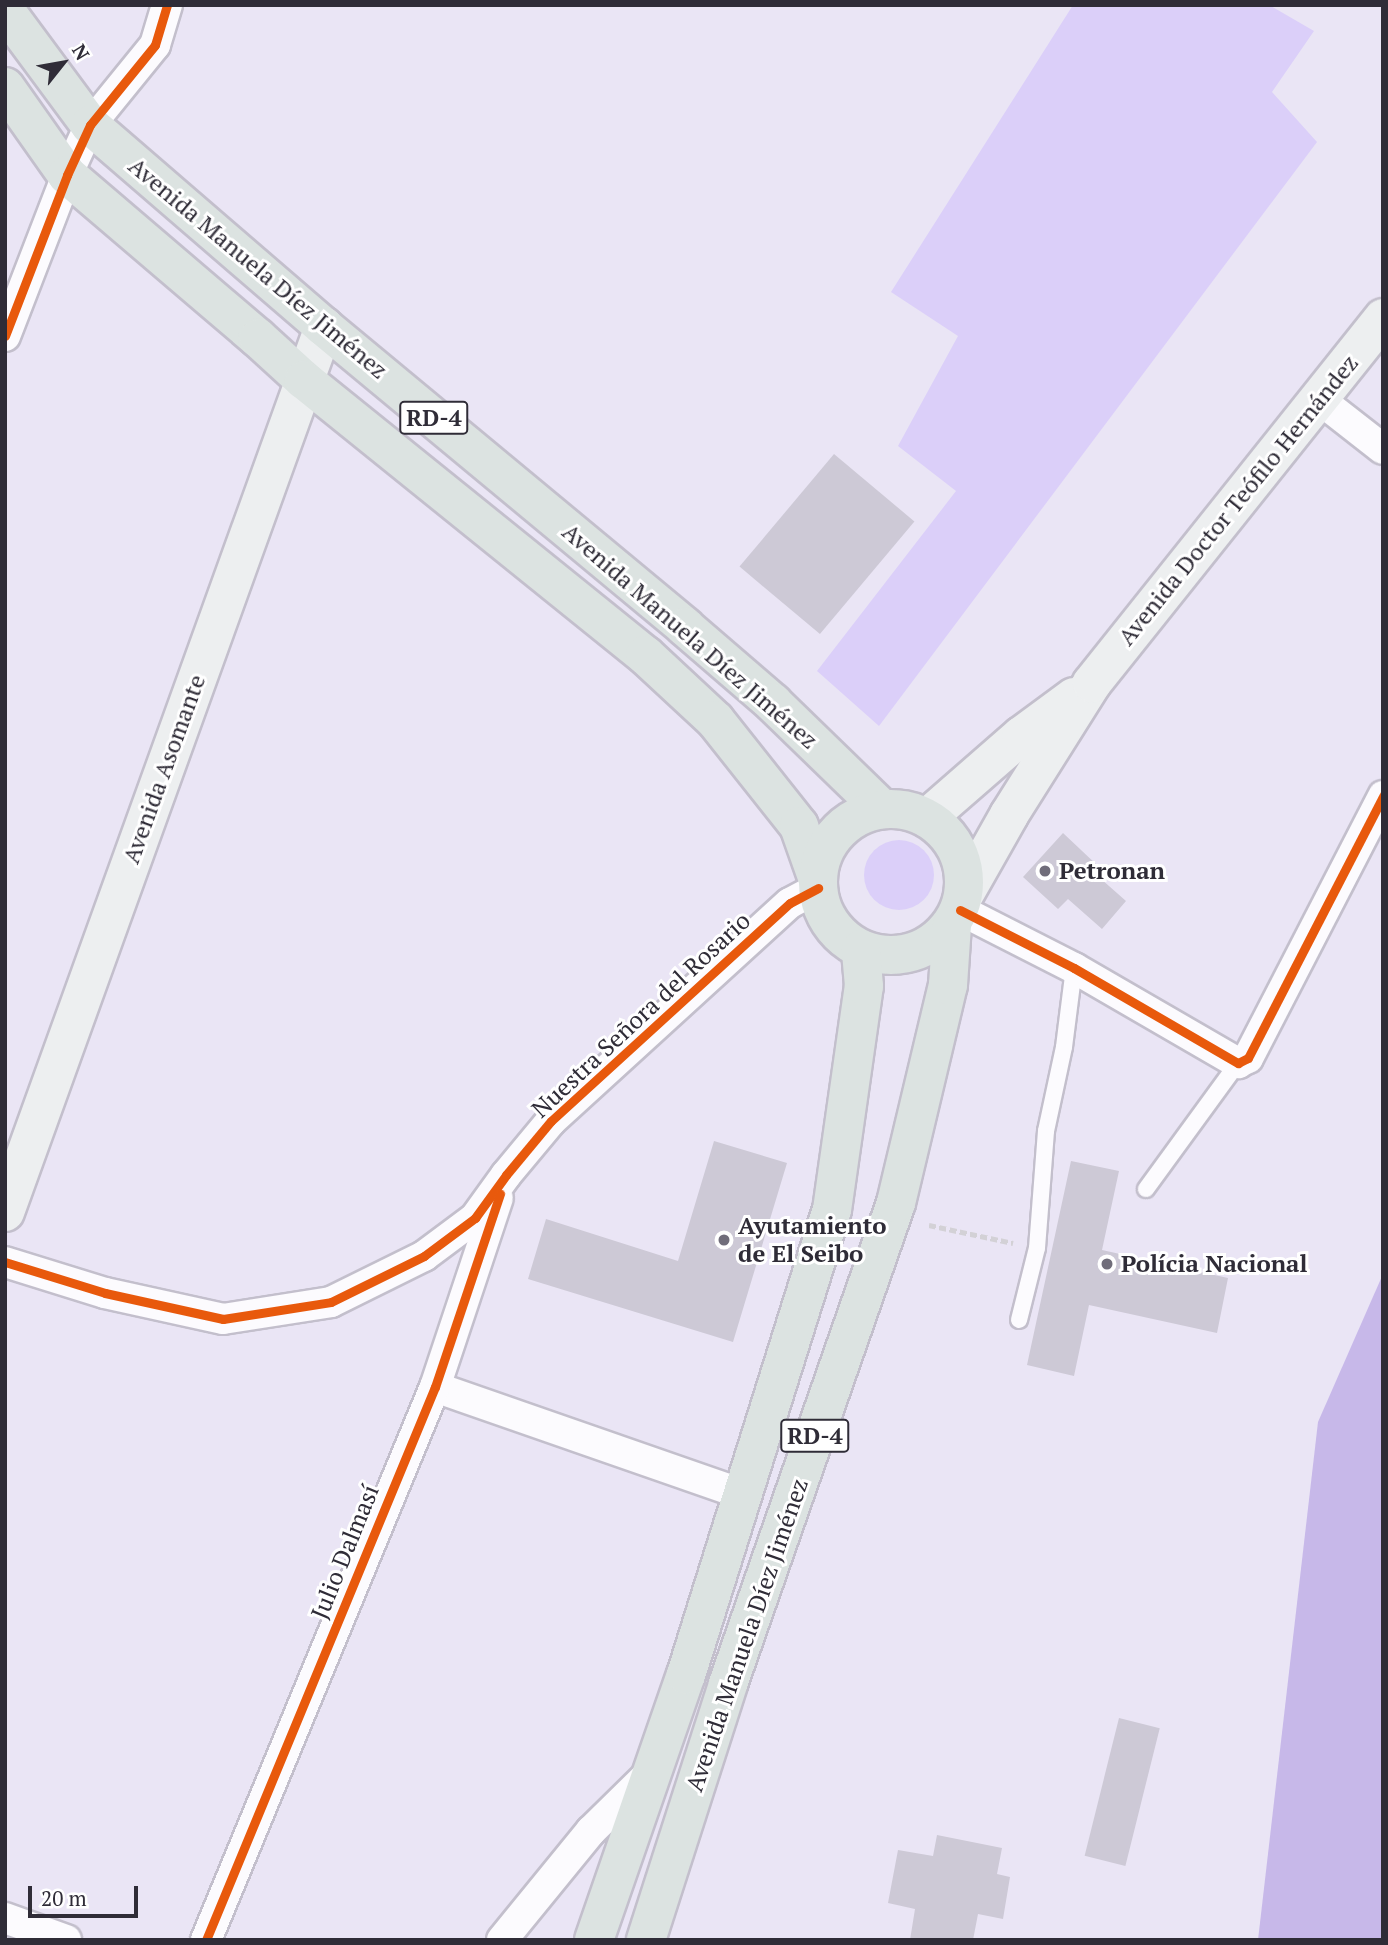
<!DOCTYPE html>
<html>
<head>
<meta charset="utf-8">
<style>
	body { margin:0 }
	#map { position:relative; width:1388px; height:1945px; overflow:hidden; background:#eae5f5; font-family:"PT Serif",serif }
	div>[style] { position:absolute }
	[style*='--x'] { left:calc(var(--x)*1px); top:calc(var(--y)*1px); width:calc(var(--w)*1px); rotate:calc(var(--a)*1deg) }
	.green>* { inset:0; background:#dbcff9 }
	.round { border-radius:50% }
	.forest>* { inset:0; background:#c7b8e9 }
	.building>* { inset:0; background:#cdc9d6; transform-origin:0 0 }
	.path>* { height:4.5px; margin-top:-2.25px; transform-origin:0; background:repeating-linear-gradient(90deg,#d3d1d6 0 7px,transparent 0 10.5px) }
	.roads { filter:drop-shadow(2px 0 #c3bfcc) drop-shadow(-2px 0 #c3bfcc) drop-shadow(0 2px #c3bfcc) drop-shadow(0 -2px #c3bfcc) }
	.service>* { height:16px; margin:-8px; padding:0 8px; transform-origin:8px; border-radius:8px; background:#fcfbfe }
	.minor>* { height:30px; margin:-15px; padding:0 15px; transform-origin:15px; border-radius:15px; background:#fcfbfe }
	.secondary>* { height:38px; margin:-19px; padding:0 19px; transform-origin:19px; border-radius:19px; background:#edeff0 }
	.primary>* { height:38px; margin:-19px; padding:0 19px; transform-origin:19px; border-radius:19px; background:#dce3e1 }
	.primary>.ring { margin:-19px; padding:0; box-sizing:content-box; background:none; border:38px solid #dce3e1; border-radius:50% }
	.cycleway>* { height:9px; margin:-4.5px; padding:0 4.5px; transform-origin:4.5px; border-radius:4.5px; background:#e8590c }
	.dots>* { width:19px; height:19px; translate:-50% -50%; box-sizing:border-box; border:4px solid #fff; border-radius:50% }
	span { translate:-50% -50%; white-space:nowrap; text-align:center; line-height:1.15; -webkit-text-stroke:6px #fff; paint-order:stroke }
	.shield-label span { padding:2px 5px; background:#fff; border:2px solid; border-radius:5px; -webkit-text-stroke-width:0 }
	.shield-label { font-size:23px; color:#2f2c37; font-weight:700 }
	.street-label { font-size:24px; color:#2f2c37 }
	.poi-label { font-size:24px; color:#2f2c37; font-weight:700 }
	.left { translate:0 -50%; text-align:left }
	.frame { position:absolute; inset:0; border:7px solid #2f2c37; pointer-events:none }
	.north { position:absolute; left:28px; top:28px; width:70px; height:70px; -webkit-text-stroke:5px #fff; paint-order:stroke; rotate:59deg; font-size:19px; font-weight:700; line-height:28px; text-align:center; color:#2f2c37 }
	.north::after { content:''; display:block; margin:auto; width:24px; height:32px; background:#2f2c37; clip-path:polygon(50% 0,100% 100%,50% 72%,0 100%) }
	.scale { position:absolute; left:28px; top:1886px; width:110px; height:32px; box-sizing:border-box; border:4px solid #2f2c37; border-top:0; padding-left:9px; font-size:21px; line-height:24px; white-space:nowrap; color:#2f2c37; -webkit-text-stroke:5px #fff; paint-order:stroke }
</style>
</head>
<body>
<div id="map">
	<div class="green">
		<div style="clip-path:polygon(1073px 5px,1269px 5px,1314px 31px,1272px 92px,1317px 142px,879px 726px,817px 671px,956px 491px,898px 446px,958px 336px,891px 292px)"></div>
		<div class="round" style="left:864px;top:840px;width:70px;height:70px"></div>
	</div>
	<div class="forest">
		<div style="clip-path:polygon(1383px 1274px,1383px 1940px,1258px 1940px,1318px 1422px)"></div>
	</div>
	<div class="building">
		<div style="left:834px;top:454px;width:105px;height:147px;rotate:40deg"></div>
		<div style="clip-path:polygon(1063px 833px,1098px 866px,1092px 871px,1126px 901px,1102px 929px,1068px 899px,1058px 909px,1023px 877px)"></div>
		<div style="clip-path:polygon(714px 1141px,787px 1163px,733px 1342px,528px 1279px,546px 1219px,678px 1261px)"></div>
		<div style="clip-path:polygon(1071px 1161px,1119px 1171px,1102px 1250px,1228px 1278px,1217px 1333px,1089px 1305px,1074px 1376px,1027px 1365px)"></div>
		<div style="left:1119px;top:1718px;width:42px;height:142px;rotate:14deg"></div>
		<div style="clip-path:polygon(937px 1835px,1002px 1848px,997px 1874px,1010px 1877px,1003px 1919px,978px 1914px,973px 1940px,910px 1940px,915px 1909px,888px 1903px,898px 1850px,933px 1856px)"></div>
	</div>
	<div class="path">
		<div style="--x:929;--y:1225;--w:86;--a:12.1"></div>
	</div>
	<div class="roads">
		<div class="service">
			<div style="--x:1146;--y:1189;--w:156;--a:-53.9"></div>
			<div style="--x:1019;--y:1320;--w:74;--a:-76"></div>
			<div style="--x:1037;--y:1248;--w:117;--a:-85.6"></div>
			<div style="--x:1046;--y:1131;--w:86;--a:-77.9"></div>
			<div style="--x:1064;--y:1047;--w:80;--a:-82.8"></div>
		</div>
		<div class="minor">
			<div style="--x:5;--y:336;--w:173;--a:-68.9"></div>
			<div style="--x:67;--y:175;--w:55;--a:-65.3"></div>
			<div style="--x:90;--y:125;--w:103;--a:-50.9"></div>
			<div style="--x:155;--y:45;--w:42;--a:-73.3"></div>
			<div style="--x:1319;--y:399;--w:81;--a:38"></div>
			<div style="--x:960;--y:910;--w:128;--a:27"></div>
			<div style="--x:1074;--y:968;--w:190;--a:30.1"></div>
			<div style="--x:1238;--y:1063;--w:11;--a:-27"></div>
			<div style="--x:1248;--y:1058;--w:295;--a:-62.7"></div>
			<div style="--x:5;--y:1262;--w:105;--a:17.2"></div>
			<div style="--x:105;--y:1293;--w:121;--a:12.4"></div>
			<div style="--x:223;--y:1319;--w:109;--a:-8.9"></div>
			<div style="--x:331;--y:1302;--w:104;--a:-26.3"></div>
			<div style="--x:424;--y:1256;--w:64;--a:-36.7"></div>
			<div style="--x:475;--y:1218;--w:53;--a:-54.2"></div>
			<div style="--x:506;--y:1175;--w:70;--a:-50.2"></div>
			<div style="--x:551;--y:1121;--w:323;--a:-42.4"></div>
			<div style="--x:790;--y:903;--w:32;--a:-28"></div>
			<div style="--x:435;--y:1387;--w:326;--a:19.2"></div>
			<div style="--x:5;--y:1918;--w:65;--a:19.8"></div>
			<div style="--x:206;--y:1940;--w:599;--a:-67.51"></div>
			<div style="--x:435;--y:1387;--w:199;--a:-71.6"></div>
			<div style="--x:502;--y:1940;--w:141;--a:-50.8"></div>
			<div style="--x:591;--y:1831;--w:81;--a:-44.5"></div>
		</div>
		<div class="secondary">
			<div style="--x:927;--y:818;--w:125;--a:-41.1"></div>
			<div style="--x:1021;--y:736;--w:66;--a:-36.3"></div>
			<div style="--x:964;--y:895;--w:92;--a:-60.6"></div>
			<div style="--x:1009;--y:815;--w:156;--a:-57.8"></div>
			<div style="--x:1092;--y:683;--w:467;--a:-51.4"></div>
			<div style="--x:5;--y:1212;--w:941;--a:-70.18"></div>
		</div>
		<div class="primary">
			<div style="--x:5;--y:10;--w:143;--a:53.5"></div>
			<div style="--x:90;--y:125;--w:309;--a:40.8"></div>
			<div style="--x:324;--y:327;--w:469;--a:39.7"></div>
			<div style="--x:685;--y:627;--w:116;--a:40.8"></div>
			<div style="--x:773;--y:703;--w:152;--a:44.2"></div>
			<div style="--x:5;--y:87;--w:108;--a:54.8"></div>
			<div style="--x:67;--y:175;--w:251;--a:40.5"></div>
			<div style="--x:258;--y:338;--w:62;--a:42.4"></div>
			<div style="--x:304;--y:380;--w:438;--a:38.9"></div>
			<div style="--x:645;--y:655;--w:96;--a:42.9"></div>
			<div style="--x:715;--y:720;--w:135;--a:51.6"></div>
			<div style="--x:799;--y:826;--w:57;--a:70.6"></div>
			<div class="ring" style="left:818px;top:809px;width:108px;height:108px"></div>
			<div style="--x:594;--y:1940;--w:281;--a:-70.9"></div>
			<div style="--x:686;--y:1675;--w:487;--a:-72.6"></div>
			<div style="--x:832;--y:1210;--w:226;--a:-81.9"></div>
			<div style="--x:864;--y:986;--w:37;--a:-95"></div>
			<div style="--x:646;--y:1940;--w:269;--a:-72.2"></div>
			<div style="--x:728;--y:1684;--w:509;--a:-70.75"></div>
			<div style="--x:896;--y:1203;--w:224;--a:-76.6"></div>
			<div style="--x:948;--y:985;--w:60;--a:-86.2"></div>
		</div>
	</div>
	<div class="cycleway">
		<div style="--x:5;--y:336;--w:173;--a:-68.9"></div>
		<div style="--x:67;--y:175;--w:55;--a:-65.3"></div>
		<div style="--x:90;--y:125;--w:103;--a:-50.9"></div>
		<div style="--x:155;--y:45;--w:42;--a:-73.3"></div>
		<div style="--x:960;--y:910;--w:128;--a:27"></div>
		<div style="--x:1074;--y:968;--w:190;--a:30.1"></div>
		<div style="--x:1238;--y:1063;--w:11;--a:-27"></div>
		<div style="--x:1248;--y:1058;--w:295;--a:-62.7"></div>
		<div style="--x:5;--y:1262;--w:105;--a:17.2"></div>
		<div style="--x:105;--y:1293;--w:121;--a:12.4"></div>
		<div style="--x:223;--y:1319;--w:109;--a:-8.9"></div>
		<div style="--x:331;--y:1302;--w:104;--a:-26.3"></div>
		<div style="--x:424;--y:1256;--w:64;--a:-36.7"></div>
		<div style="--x:475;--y:1218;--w:53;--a:-54.2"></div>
		<div style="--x:506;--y:1175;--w:70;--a:-50.2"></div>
		<div style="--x:551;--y:1121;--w:323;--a:-42.4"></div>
		<div style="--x:790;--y:903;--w:32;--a:-28"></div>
		<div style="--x:206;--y:1940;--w:599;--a:-67.51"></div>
		<div style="--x:435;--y:1387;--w:204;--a:-71.4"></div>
	</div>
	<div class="dots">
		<div style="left:1045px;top:871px;background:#706d7a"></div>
		<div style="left:724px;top:1240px;background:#706d7a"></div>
		<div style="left:1107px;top:1264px;background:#706d7a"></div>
	</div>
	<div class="shield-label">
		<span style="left:434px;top:418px">RD-4</span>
		<span style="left:815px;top:1436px">RD-4</span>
	</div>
	<div class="street-label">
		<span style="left:258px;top:268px;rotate:40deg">Avenida Manuela Díez Jiménez</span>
		<span style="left:1238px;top:500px;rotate:-51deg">Avenida Doctor Teófilo Hernández</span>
		<span style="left:690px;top:636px;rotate:41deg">Avenida Manuela Díez Jiménez</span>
		<span style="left:164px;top:769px;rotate:-70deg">Avenida Asomante</span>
		<span style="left:641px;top:1015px;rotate:-43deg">Nuestra Señora del Rosario</span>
		<span style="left:345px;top:1552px;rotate:-68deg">Julio Dalmasí</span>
		<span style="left:747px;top:1635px;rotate:-71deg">Avenida Manuela Díez Jiménez</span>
	</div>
	<div class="poi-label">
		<span class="left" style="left:1059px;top:871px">Petronan</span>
		<span class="left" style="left:738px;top:1240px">Ayutamiento<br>de El Seibo</span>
		<span class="left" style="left:1121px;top:1264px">Polícia Nacional</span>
	</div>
	<div class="frame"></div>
	<div class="north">N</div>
	<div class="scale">20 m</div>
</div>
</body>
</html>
